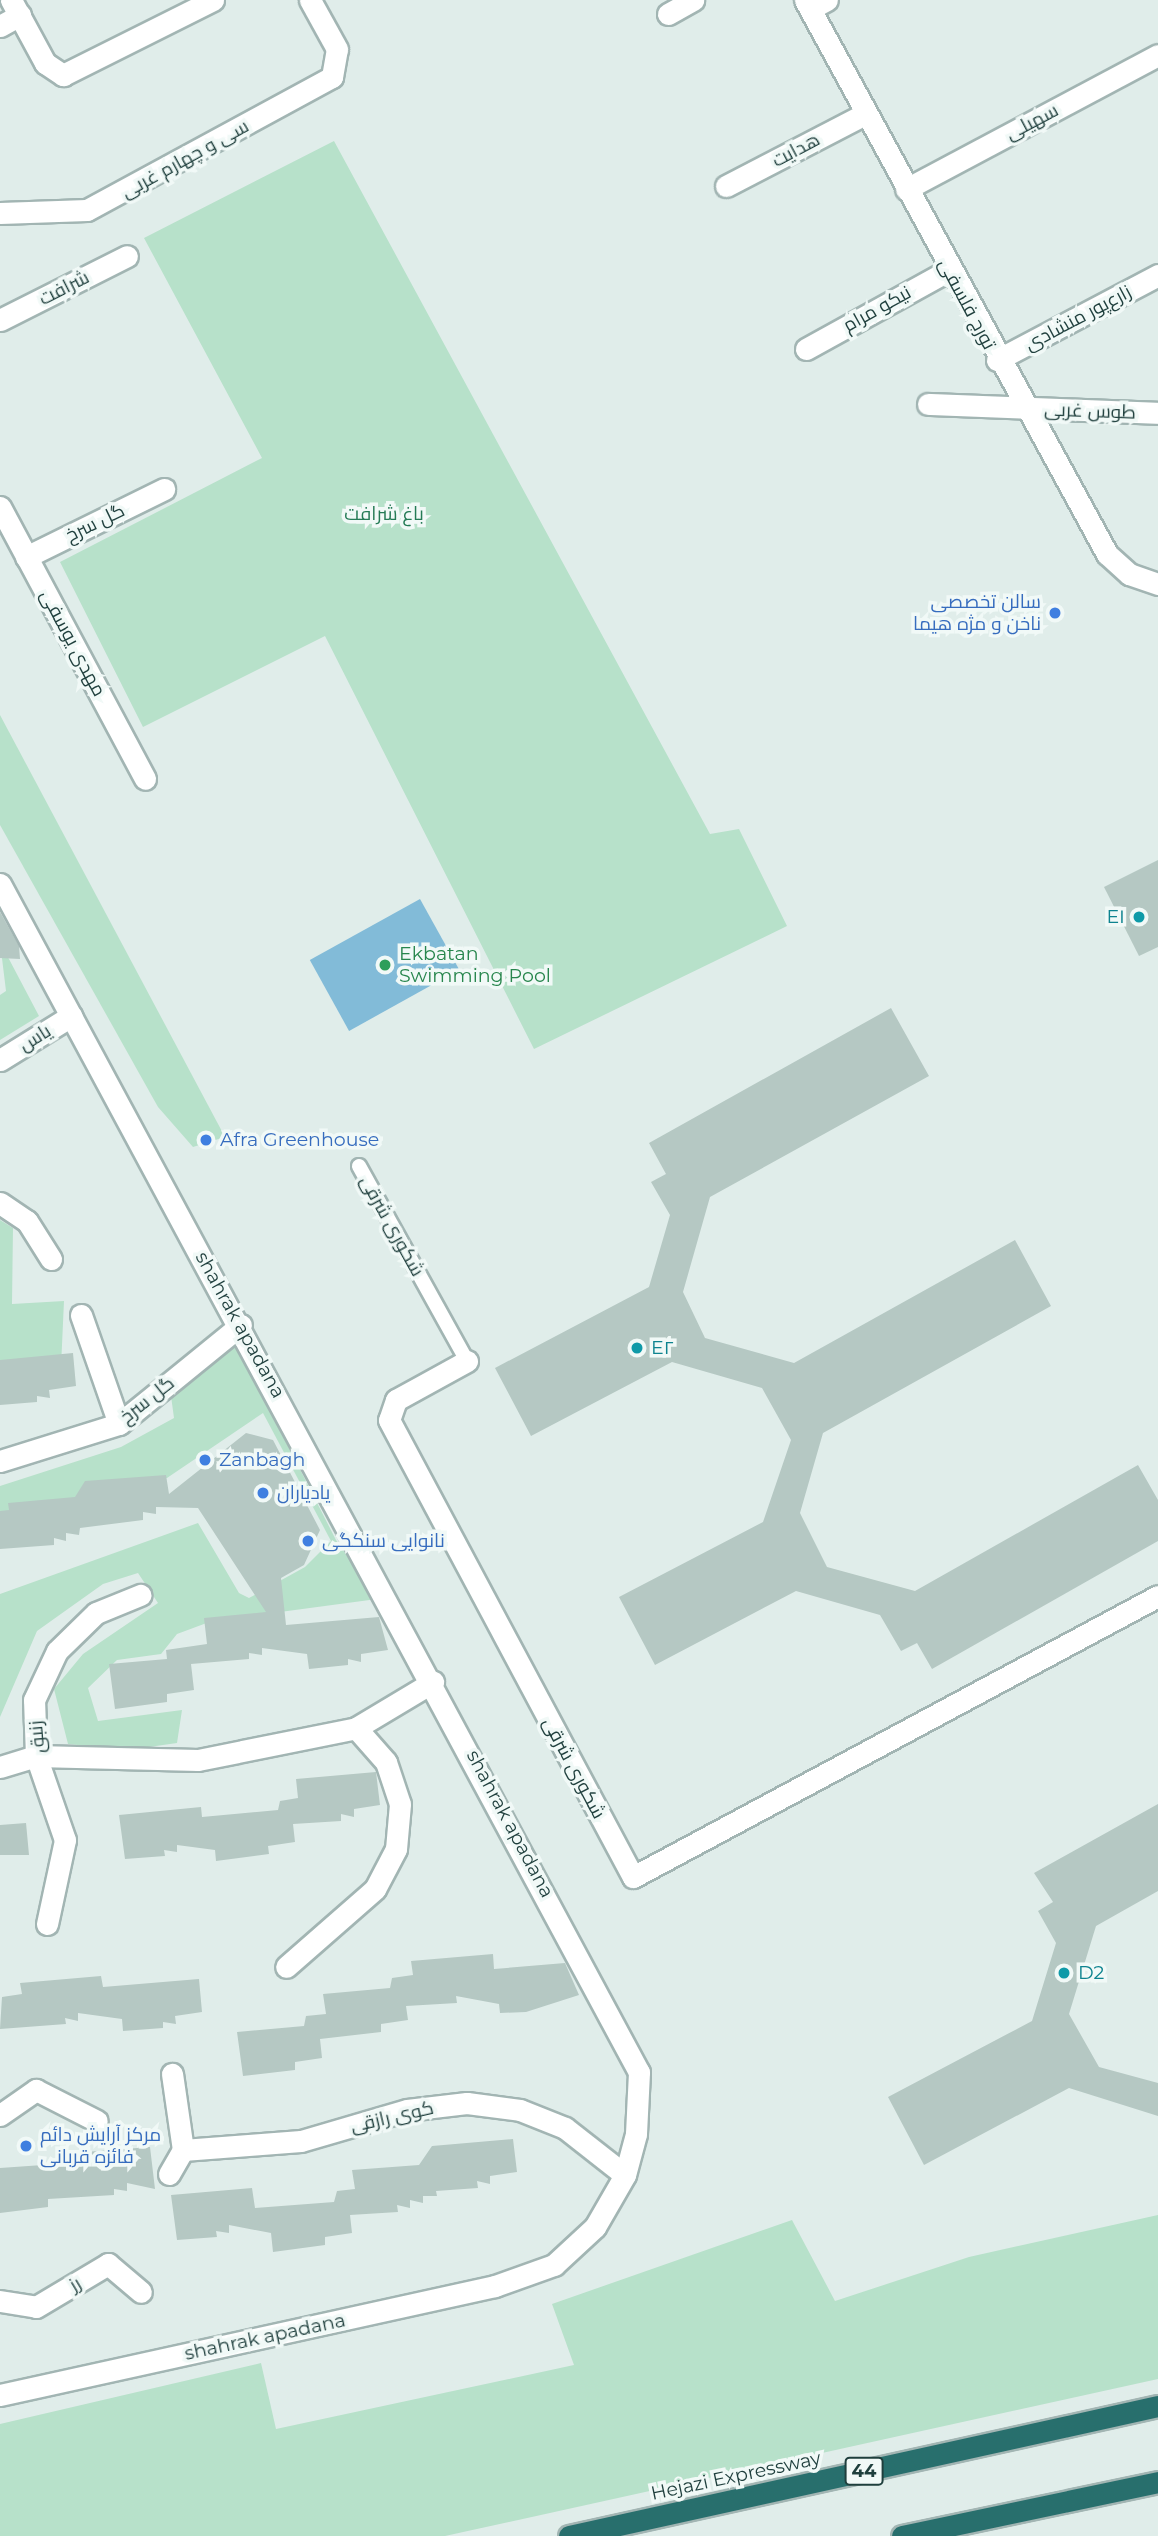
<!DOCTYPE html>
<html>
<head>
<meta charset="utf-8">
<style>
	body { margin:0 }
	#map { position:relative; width:1158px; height:2536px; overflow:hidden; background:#e0edea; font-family:Montserrat,Cairo,sans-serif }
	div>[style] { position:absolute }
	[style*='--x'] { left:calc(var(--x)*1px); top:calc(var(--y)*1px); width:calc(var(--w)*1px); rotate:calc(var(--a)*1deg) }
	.green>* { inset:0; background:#b7e1ca }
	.water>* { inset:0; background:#82bbd8; transform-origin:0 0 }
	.building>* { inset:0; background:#b5c8c3 }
	.roads { filter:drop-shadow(2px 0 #a2b5b3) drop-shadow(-2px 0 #a2b5b3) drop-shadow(0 2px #a2b5b3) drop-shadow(0 -2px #a2b5b3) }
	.lane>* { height:14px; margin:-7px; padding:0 7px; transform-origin:7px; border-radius:7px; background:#fff }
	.street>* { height:21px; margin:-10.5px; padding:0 10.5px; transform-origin:10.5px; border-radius:10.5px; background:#fff }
	.secondary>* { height:21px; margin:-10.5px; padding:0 10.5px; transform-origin:10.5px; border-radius:10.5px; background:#fff }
	.highway>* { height:21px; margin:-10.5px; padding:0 10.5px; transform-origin:10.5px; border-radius:10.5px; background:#286f6d }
	.dots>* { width:19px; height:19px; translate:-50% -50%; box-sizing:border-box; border:4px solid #f1f9f7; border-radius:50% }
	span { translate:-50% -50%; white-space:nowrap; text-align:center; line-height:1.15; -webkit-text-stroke:7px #f1f9f7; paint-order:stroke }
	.shield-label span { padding:2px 5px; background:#f1f9f7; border:2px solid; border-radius:5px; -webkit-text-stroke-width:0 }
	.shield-label { font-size:18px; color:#1f3f3d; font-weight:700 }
	.street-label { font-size:19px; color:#1f3f3d }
	.park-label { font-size:19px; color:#257b56 }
	.shop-label { font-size:19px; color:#366cbe }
	.right { translate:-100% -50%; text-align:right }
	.left { translate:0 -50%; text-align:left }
	.culture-label { font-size:19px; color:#0d838f }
	.leisure-label { font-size:19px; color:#27864d }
</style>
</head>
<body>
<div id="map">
	<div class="green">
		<div style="clip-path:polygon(334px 141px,710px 834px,739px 829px,787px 926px,534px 1049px,325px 636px,143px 727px,60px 562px,262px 458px,144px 238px)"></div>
		<div style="clip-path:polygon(0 715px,225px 1137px,193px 1147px,158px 1107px,0 825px)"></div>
		<div style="clip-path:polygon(0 942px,39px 1016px,0 1040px,0 995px,6px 991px)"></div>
		<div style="clip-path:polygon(0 1220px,13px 1228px,12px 1304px,64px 1301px,61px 1367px,0 1362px)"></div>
		<div style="clip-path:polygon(235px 1342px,336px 1540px,377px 1599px,212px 1621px,177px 1634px,161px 1654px,117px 1660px,88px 1688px,98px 1721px,182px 1710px,177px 1743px,128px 1750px,68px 1744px,54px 1689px,83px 1654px,158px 1603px,138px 1573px,103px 1584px,37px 1631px,0 1717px,0 1594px,198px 1523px,239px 1593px,249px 1598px,305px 1567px,331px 1541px,263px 1413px,167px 1478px,106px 1486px,0 1529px,0 1486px,121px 1447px,174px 1418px,171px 1396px)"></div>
		<div style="clip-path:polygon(1158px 2215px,1158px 2379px,445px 2536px,0 2536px,0 2424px,261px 2363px,276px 2429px,574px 2365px,552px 2304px,792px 2220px,835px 2301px,969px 2257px)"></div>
	</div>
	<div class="water">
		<div style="left:420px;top:899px;width:81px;height:126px;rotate:61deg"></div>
	</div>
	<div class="building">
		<div style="clip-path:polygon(1158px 860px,1158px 947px,1139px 956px,1104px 887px)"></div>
		<div style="clip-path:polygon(0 912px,19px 946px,20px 959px,0 958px)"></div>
		<div style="clip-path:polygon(891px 1008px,929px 1076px,710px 1197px,683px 1292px,705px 1338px,794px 1363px,1015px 1240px,1051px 1306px,823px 1433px,800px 1513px,827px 1567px,915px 1591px,1138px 1465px,1158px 1500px,1158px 1541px,932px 1669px,917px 1643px,901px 1651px,880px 1615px,796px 1591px,655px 1665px,619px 1597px,763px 1522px,791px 1440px,762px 1388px,672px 1362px,531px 1436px,495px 1368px,649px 1287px,670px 1215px,651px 1182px,666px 1174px,649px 1143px)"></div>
		<div style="clip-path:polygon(73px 1353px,76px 1386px,49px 1390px,50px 1398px,37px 1396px,37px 1402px,0 1405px,0 1360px)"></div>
		<div style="clip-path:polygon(246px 1433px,273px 1440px,320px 1530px,304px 1565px,281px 1578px,286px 1625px,379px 1617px,388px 1650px,361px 1654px,361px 1662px,348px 1659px,348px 1665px,309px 1669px,307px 1654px,262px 1648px,262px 1655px,249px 1653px,249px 1659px,191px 1664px,194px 1690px,167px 1694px,167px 1702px,115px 1709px,109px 1664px,167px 1659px,166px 1650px,207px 1644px,204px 1618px,266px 1612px,198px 1508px,156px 1507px,156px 1514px,143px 1512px,143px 1520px,80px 1528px,79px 1535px,66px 1533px,66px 1541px,54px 1538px,54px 1545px,0 1549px,0 1511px,9px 1510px,8px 1503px,75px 1497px,85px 1481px,166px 1475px,169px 1494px)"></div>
		<div style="clip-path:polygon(376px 1772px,380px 1805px,354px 1809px,354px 1817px,341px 1814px,341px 1821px,293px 1824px,295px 1842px,268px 1846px,269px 1854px,216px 1861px,215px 1850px,177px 1845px,177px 1852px,164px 1850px,165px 1856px,125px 1859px,119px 1815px,201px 1807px,202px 1817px,278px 1810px,280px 1801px,298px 1798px,296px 1779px)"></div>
		<div style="clip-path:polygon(1158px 1804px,1158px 1891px,1096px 1926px,1069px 2014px,1099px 2067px,1158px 2083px,1158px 2116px,1069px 2088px,924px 2165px,888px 2097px,1032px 2021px,1056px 1943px,1038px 1911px,1053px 1902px,1034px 1873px)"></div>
		<div style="clip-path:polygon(26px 1823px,29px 1855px,0 1855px,0 1825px)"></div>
		<div style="clip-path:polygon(493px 1954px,494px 1969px,565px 1963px,579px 1995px,526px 2012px,500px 2013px,499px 2004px,456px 1996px,457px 2003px,406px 2006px,408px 2020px,381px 2024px,381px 2032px,320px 2039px,322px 2058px,295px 2062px,295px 2070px,243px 2076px,237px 2032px,304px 2026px,306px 2016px,326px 2014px,323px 1994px,390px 1988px,392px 1978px,413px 1975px,411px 1961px)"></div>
		<div style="clip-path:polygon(101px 1976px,103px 1987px,199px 1979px,202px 2012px,175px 2016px,176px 2024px,163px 2022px,163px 2028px,123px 2031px,122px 2019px,78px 2013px,78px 2021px,65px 2018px,66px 2024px,0 2029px,2px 1997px,22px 1994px,20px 1983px)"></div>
		<div style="clip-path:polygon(513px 2139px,517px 2172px,490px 2176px,490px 2184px,477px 2181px,478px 2188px,436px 2191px,437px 2196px,423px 2196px,423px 2203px,410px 2200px,410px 2208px,397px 2205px,398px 2212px,350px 2215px,352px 2233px,325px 2237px,325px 2245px,273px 2252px,271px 2233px,229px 2225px,229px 2233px,216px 2231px,217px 2237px,177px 2240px,171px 2195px,252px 2188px,255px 2208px,334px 2202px,337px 2191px,355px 2189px,352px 2170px,419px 2165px,432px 2146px)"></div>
		<div style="clip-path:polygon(150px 2147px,155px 2189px,127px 2183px,127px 2191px,114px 2189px,114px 2195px,48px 2199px,48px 2207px,0 2213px,0 2168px,57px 2164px,59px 2154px)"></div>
	</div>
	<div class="roads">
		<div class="lane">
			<div style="--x:359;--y:1166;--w:223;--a:61"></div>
		</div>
		<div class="street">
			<div style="--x:11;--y:0;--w:72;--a:61.6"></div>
			<div style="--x:45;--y:63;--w:22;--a:34"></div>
			<div style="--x:63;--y:75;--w:168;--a:-26.6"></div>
			<div style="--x:810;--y:9;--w:19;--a:-28"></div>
			<div style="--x:668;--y:14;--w:29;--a:-29"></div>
			<div style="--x:0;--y:26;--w:23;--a:-29"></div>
			<div style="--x:726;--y:186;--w:157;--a:-27.4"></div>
			<div style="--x:906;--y:189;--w:285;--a:-28"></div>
			<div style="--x:0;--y:213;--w:87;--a:-2"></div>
			<div style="--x:87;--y:210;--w:279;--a:-28.5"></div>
			<div style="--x:332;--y:77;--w:28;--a:-80"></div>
			<div style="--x:337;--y:49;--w:56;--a:-118.9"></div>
			<div style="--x:0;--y:320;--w:142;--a:-26.7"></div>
			<div style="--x:806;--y:349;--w:163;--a:-28.9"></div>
			<div style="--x:997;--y:360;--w:182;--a:-27.8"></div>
			<div style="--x:928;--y:404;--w:230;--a:2.2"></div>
			<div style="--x:0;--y:507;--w:308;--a:61.9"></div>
			<div style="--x:26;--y:557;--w:154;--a:-26.2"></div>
			<div style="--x:0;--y:884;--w:1349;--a:61.73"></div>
			<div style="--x:639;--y:2072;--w:62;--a:92.8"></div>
			<div style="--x:636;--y:2134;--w:42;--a:105"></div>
			<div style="--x:625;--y:2175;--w:60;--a:120"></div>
			<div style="--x:595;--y:2227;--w:56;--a:137.2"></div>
			<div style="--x:554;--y:2265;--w:63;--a:160.4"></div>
			<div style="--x:495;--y:2286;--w:507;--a:167.58"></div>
			<div style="--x:0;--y:1060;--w:84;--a:-31.8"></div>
			<div style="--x:0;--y:1203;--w:32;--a:34"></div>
			<div style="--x:27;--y:1221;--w:45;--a:57.7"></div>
			<div style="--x:81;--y:1315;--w:115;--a:70.8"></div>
			<div style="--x:467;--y:1361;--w:81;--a:151.2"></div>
			<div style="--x:396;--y:1400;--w:21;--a:109"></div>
			<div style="--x:389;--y:1420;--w:518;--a:61.9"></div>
			<div style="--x:633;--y:1877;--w:595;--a:-28.16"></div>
			<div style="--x:0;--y:1461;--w:125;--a:-17.3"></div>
			<div style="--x:119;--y:1424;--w:157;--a:-39.1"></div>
			<div style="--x:356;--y:1728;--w:90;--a:-30.9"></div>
			<div style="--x:0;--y:1767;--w:38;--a:-17"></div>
			<div style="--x:36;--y:1756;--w:162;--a:1.4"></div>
			<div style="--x:198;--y:1760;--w:161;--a:-11.4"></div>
			<div style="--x:356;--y:1728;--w:45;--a:48.6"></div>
			<div style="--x:386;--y:1762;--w:44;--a:71.6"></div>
			<div style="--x:400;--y:1804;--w:45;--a:95.1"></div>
			<div style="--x:396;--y:1849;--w:45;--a:117.7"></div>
			<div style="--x:375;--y:1889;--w:118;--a:138.8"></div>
			<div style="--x:47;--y:1924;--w:86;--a:-77.9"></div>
			<div style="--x:65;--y:1840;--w:89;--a:-109"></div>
			<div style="--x:36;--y:1756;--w:56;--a:-92"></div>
			<div style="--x:34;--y:1700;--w:54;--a:-64.9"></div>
			<div style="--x:57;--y:1651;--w:54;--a:-44.3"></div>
			<div style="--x:96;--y:1613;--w:48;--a:-22.2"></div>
			<div style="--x:0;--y:2115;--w:44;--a:-34.8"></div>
			<div style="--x:36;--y:2090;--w:68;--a:26.9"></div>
			<div style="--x:183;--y:2150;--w:118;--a:-4.4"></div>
			<div style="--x:301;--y:2141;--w:110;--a:-16.3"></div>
			<div style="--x:407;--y:2110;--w:60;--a:-6.7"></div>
			<div style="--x:467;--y:2103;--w:53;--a:7.5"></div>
			<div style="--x:520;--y:2110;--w:48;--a:21.8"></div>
			<div style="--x:565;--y:2128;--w:76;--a:38.1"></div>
			<div style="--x:169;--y:2174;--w:28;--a:-60"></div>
			<div style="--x:183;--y:2150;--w:77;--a:-98.2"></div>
			<div style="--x:0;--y:2301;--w:36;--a:9"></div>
			<div style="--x:36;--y:2307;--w:84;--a:-30.8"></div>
			<div style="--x:108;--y:2264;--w:43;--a:40.3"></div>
		</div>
		<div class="secondary">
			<div style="--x:805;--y:0;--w:631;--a:61.4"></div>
			<div style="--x:1107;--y:554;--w:30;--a:42"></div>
			<div style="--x:1129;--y:574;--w:31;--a:19"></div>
		</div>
		<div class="highway">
			<div style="--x:569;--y:2536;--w:603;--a:-12.45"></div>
			<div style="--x:902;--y:2536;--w:262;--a:-11.9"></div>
		</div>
	</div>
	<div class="dots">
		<div style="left:1055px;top:613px;background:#3f7fe0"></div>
		<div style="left:1139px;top:917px;background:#0f9aa8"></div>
		<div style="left:385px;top:965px;background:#2e9e5b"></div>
		<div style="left:206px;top:1140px;background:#3f7fe0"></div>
		<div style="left:637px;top:1348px;background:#0f9aa8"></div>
		<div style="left:205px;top:1460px;background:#3f7fe0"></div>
		<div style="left:263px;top:1493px;background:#3f7fe0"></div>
		<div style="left:308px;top:1541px;background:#3f7fe0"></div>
		<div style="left:1064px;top:1973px;background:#0f9aa8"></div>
		<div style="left:26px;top:2146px;background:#3f7fe0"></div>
	</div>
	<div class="shield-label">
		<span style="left:864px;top:2471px">44</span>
	</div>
	<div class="street-label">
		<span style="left:1032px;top:122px;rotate:-28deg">سهیلی</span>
		<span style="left:796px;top:150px;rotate:-28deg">هدایت</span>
		<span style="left:185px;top:159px;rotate:-29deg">سی و چهارم غربی</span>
		<span style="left:64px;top:288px;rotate:-27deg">شرافت</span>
		<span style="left:967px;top:304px;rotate:62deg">تورج فلسفی</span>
		<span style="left:877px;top:309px;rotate:-29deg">نیکو مرام</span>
		<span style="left:1078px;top:318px;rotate:-28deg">زارع‌پور منشادی</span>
		<span style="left:1090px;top:411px;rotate:2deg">طوس غربی</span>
		<span style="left:95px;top:523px;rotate:-26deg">گل سرخ</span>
		<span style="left:73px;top:643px;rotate:62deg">مهدی یوسفی</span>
		<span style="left:35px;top:1038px;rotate:-32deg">یاس</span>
		<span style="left:392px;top:1226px;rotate:61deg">شکوری شرقی</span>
		<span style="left:240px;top:1325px;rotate:61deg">shahrak apadana</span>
		<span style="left:147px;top:1400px;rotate:-38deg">گل سرخ</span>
		<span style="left:37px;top:1737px;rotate:-95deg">زنبق</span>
		<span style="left:574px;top:1768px;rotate:62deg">شکوری شرقی</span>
		<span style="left:510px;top:1824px;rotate:62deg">shahrak apadana</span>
		<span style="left:392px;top:2117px;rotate:-13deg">کوی رازقی</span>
		<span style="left:75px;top:2284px;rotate:-31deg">رز</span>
		<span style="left:265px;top:2337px;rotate:-12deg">shahrak apadana</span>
		<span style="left:736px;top:2476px;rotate:-12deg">Hejazi Expressway</span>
	</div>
	<div class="park-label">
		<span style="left:384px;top:514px">باغ شرافت</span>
	</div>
	<div class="shop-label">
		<span class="right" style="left:1041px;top:613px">سالن تخصصی<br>ناخن و مژه هیما</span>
		<span class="left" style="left:220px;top:1140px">Afra Greenhouse</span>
		<span class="left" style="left:219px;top:1460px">Zanbagh</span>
		<span class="left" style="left:277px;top:1493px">یادیاران</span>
		<span class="left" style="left:322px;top:1541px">نانوایی سنکگی</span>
		<span class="left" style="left:40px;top:2146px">مرکز آرایش دائم<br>فائزه قربانی</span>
	</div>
	<div class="culture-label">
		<span class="right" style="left:1125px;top:917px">E۱</span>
		<span class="left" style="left:651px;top:1348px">E۲</span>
		<span class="left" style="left:1078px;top:1973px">D2</span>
	</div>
	<div class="leisure-label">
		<span class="left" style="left:399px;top:965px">Ekbatan<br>Swimming Pool</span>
	</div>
</div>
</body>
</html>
